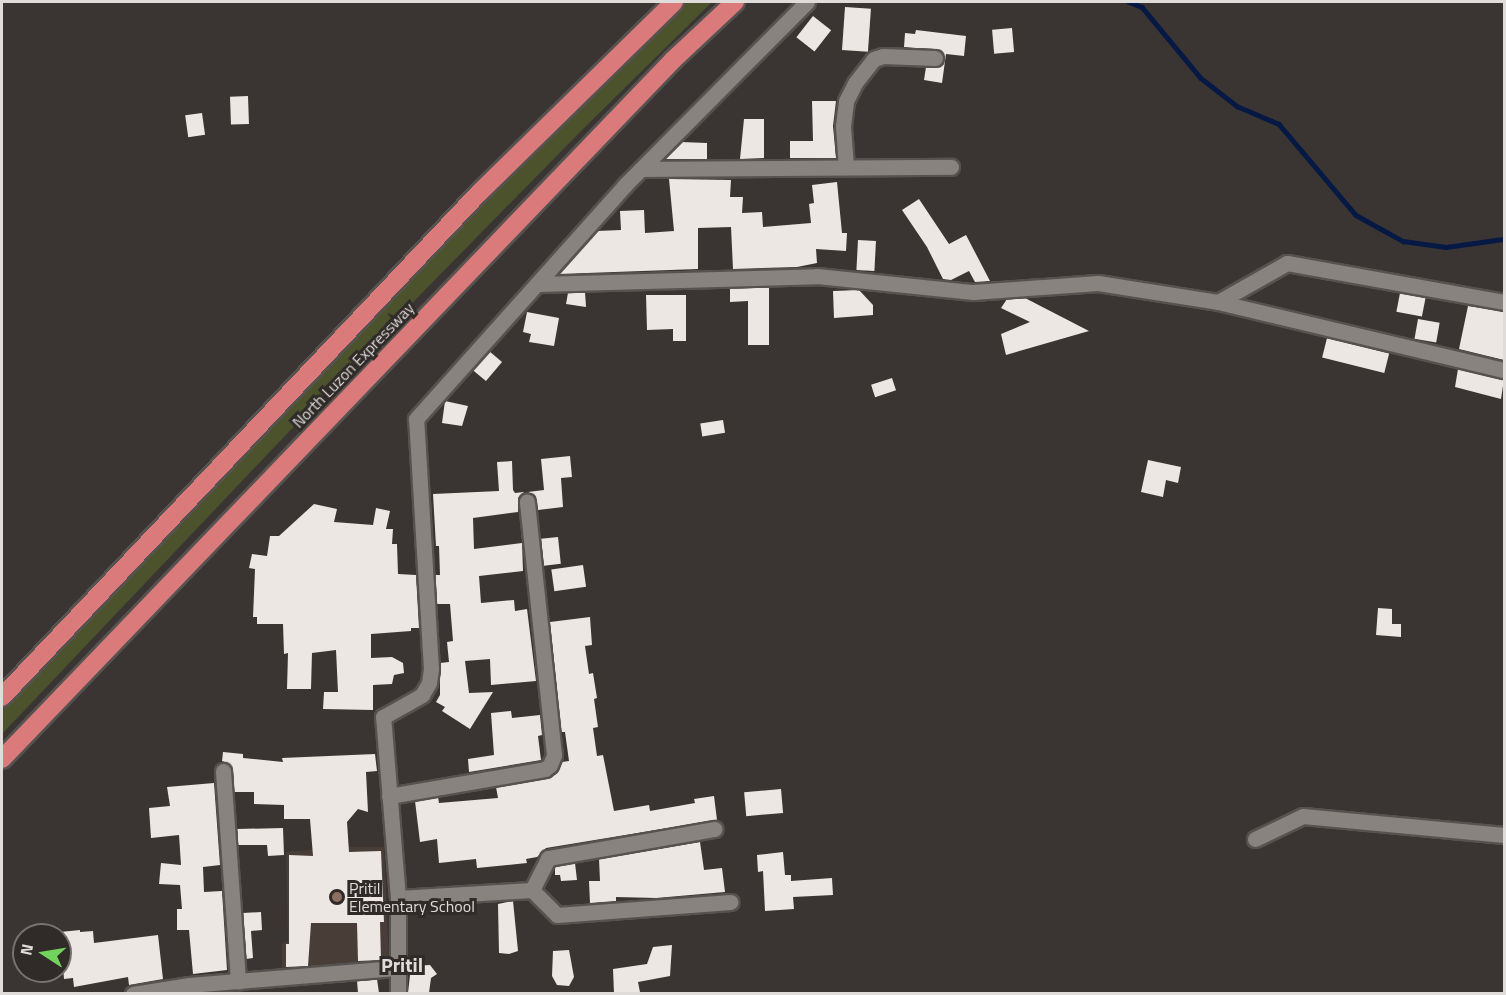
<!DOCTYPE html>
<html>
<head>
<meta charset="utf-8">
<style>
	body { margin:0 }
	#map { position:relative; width:1506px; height:995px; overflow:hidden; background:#3a3532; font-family:"Titillium Web",sans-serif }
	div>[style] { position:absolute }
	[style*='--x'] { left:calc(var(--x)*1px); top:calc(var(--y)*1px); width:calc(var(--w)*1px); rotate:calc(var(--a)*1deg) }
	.built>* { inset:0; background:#493e37 }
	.green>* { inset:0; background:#4b522c }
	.stream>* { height:4.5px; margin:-2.25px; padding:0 2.25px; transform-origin:2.25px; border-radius:2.25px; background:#061944 }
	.building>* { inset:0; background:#ece7e2; transform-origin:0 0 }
	.roads { filter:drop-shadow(2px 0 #565250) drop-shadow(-2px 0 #565250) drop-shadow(0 2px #565250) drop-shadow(0 -2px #565250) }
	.street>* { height:15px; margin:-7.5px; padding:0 7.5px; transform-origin:7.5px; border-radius:7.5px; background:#89837f }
	.highway>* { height:18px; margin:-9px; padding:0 9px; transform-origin:9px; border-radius:9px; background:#da7a7a }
	.dots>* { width:16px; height:16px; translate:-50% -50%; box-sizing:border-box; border:3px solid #302b28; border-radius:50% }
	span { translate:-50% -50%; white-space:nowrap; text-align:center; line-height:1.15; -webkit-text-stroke:6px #302b28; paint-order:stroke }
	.street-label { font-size:16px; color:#dfdcda }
	.poi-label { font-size:16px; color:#dfdcda }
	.left { translate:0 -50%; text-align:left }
	.quarter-label { font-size:20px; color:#dfdcda; font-weight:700 }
	.frame { position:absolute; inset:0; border:3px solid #dfdcda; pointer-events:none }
	.north { position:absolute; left:12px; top:923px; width:60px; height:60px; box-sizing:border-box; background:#302b28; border:2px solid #76726f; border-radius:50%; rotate:282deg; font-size:16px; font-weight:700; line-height:24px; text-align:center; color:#dfdcda }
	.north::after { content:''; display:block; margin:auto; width:21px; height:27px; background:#73d25d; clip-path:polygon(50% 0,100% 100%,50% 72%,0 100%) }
</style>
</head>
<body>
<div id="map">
	<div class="built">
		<div style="clip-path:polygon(348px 847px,384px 847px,389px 963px,282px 971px,282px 944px,288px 941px,286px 852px)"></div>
	</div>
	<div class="green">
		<div style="clip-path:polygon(687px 2px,712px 2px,581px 131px,372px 344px,2px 734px,2px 710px,362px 329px,569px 117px)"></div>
	</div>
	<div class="stream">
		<div style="--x:1129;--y:2;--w:14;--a:21"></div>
		<div style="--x:1142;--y:7;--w:92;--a:50.3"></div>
		<div style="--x:1201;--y:78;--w:46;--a:37.9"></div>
		<div style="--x:1237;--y:106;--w:46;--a:23.2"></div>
		<div style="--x:1279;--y:124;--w:119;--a:49.8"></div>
		<div style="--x:1356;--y:215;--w:54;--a:29"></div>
		<div style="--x:1403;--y:241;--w:43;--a:7.9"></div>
		<div style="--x:1446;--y:247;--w:59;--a:-7.9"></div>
	</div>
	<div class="building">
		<div style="left:845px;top:7px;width:26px;height:43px;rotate:4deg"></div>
		<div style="left:813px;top:16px;width:23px;height:27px;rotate:38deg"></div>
		<div style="left:1012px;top:28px;width:24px;height:20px;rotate:85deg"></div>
		<div style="clip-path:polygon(916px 30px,966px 36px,964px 56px,946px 54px,942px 83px,924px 80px,926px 67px,939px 67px,944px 63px,944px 54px,941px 50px,904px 47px,905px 33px,915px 34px)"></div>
		<div style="left:248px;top:96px;width:28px;height:18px;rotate:88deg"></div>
		<div style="clip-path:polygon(812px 101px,836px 101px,833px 126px,836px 158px,790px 158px,790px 141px,813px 141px)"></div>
		<div style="left:202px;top:113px;width:22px;height:17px;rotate:82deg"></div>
		<div style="clip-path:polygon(744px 119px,764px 119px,764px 158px,740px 159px)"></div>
		<div style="clip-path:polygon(681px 142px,707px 143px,707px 159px,665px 159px)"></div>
		<div style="clip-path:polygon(669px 179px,731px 180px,730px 197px,743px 197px,742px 213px,762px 212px,763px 227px,811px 223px,809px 204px,814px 203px,812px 185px,837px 182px,842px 233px,847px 233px,846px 251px,816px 249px,817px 263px,797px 267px,733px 269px,731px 227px,698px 228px,698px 269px,559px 274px,597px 231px,621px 230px,620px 211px,644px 210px,645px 233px,674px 231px)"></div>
		<div style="clip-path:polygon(919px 199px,949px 244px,966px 235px,990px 281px,975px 282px,969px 271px,951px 280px,943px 279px,927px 247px,902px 210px)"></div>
		<div style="left:858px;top:240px;width:18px;height:30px;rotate:3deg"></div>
		<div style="clip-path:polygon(769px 287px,769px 345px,748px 345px,748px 301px,730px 302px,730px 288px)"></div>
		<div style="clip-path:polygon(859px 290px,873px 305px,873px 315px,834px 318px,833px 291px)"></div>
		<div style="clip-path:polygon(585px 292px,586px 307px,566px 304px,568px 293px)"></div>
		<div style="left:1400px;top:293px;width:26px;height:19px;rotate:11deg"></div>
		<div style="clip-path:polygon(646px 295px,686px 295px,686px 341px,673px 341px,673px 329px,647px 330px)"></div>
		<div style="clip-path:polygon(1025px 298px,1089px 331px,1006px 355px,1001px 334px,1030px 322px,1001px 308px,1007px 299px)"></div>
		<div style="clip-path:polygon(1468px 306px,1504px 311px,1504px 360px,1459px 349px)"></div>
		<div style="clip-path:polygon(527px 312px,559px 318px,554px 346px,529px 342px,531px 334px,523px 332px)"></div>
		<div style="left:1418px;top:319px;width:22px;height:20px;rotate:10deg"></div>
		<div style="left:1327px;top:338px;width:64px;height:20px;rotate:14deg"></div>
		<div style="left:489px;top:351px;width:17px;height:25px;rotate:40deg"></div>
		<div style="clip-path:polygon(1458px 369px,1504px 379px,1501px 399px,1455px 387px)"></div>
		<div style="left:892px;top:378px;width:13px;height:22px;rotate:72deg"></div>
		<div style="clip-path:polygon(445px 401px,468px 406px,462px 426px,442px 423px)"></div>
		<div style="left:723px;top:420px;width:13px;height:23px;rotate:81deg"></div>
		<div style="clip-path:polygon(570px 456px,572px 477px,561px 478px,563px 507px,538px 510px,535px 496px,528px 492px,544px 490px,541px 459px)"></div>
		<div style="clip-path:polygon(1148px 460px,1181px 467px,1178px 483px,1166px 480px,1163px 497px,1141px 492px)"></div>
		<div style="clip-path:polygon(512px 461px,513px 490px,515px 493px,524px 492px,518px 498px,518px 512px,473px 518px,474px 549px,522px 543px,523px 571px,479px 576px,481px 603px,514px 600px,515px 611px,527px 609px,536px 681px,491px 685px,490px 659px,465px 661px,469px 693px,493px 692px,470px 729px,442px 711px,445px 707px,436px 702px,440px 695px,440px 663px,449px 662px,447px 642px,453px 641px,450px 604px,437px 604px,435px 575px,440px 575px,439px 546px,436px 546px,433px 494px,499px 491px,497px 462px)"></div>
		<div style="clip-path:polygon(314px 504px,337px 509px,334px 522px,373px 525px,376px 508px,390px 511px,386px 529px,393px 529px,392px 544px,397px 544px,398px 574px,416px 575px,419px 628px,411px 628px,411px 631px,371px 634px,371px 658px,392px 657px,403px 663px,404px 673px,394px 675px,392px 684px,373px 685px,373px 710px,323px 709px,324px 692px,338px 692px,336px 650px,312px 653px,311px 689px,287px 689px,288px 653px,284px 654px,283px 624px,257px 624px,257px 617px,253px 617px,255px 569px,249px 568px,252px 554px,267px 556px,270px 536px,279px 536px)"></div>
		<div style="left:558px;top:537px;width:27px;height:17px;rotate:84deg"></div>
		<div style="left:583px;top:565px;width:22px;height:32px;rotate:82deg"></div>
		<div style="clip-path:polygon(1378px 608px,1392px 609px,1392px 624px,1401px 624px,1401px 637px,1376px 635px)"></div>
		<div style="clip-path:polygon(590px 617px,592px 645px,585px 646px,589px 674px,593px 673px,597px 698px,594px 699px,598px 727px,593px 728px,597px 756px,603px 755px,614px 811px,649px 805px,650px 811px,695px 803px,694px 799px,714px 796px,717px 820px,546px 848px,537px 857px,526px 859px,527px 863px,477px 868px,476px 859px,439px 863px,437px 839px,420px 842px,415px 801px,438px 797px,439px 803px,498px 798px,496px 787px,547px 778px,556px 772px,562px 762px,569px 761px,565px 732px,561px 732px,550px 622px)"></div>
		<div style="clip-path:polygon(511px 711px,512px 718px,540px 715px,542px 735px,538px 736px,541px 760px,469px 772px,468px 759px,494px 755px,491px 713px)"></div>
		<div style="clip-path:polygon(223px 752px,243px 754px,243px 758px,283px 762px,282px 758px,375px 754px,377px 771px,366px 772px,368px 812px,358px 809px,347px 822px,349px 852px,381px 851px,384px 922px,380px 922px,381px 960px,358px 961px,357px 923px,311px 923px,308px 966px,286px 967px,286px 944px,289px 944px,289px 855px,313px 856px,310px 819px,284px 819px,284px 805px,254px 804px,254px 792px,234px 792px,233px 770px,228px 763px,222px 761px)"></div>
		<div style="clip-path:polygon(214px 783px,220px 865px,203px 867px,204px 892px,222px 891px,227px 970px,193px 974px,189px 930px,177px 930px,177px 909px,182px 909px,180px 885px,159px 884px,161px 863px,181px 865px,179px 835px,151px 838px,149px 808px,170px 806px,167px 787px)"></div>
		<div style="left:781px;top:789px;width:24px;height:37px;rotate:85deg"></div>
		<div style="clip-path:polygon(283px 828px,284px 855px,268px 856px,267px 845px,238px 845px,237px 829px)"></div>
		<div style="clip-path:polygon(700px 842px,704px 870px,722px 868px,725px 892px,656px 898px,616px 897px,616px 901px,590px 903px,589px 881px,600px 881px,599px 859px)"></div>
		<div style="clip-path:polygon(783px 852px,785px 875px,791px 875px,791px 881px,832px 878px,833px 895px,793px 897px,794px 909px,765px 911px,763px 871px,758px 872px,757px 855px)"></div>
		<div style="clip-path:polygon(575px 863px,577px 880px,561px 881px,560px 875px,555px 875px,555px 867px)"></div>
		<div style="clip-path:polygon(513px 901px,518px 951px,509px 954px,499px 953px,498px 904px)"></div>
		<div style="clip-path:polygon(261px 912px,262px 930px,251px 931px,253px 958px,246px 959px,243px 913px)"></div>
		<div style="clip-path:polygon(80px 930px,80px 932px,93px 931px,94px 943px,158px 935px,163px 979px,129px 985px,128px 977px,74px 987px,73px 978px,64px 979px,60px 932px)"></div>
		<div style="clip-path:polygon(672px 945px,670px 976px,638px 982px,640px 992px,614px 993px,613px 969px,647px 964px,653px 947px)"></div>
		<div style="clip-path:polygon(569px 950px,574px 977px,569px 986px,557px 985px,552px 976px,553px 951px)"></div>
		<div style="clip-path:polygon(430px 965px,437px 974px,431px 978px,429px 993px,408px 993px,411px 966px)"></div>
		<div style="clip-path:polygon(377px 979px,379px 993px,358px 993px,357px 981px)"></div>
	</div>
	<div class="roads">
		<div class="street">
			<div style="--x:846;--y:167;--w:41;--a:-94.2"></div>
			<div style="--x:843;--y:126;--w:25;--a:-83"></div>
			<div style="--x:846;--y:101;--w:20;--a:-63"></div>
			<div style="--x:855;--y:83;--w:31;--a:-52"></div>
			<div style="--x:874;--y:59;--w:9;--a:-18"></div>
			<div style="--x:883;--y:56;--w:52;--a:2.2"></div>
			<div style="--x:641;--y:169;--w:310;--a:-0.4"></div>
			<div style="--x:538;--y:284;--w:279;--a:-1.6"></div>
			<div style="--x:817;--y:276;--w:157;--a:5.9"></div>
			<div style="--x:973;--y:292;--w:125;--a:-4.1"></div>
			<div style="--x:1098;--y:283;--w:121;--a:9"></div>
			<div style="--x:1218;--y:302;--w:294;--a:13.4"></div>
			<div style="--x:1218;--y:302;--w:79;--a:-29.5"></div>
			<div style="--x:1287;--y:263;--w:220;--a:10.2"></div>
			<div style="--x:223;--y:771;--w:211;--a:85.9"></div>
			<div style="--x:389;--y:796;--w:158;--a:-9.8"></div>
			<div style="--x:545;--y:769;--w:6;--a:-39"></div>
			<div style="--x:550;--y:765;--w:11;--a:-68"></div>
			<div style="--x:554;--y:755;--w:255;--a:-96.1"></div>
			<div style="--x:1255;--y:839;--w:53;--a:-25.6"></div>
			<div style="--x:1303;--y:816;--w:202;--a:5.4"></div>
			<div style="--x:532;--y:890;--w:36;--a:-63"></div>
			<div style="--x:548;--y:858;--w:169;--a:-9.9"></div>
			<div style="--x:398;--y:898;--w:134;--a:-3.4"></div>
			<div style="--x:532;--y:890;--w:35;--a:45"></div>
			<div style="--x:557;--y:915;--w:174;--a:-4.3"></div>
			<div style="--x:133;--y:994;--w:57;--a:-9.1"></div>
			<div style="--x:189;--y:985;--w:210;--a:-4.7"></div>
			<div style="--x:398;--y:994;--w:96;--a:-90"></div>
			<div style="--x:398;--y:898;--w:182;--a:-94.7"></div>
			<div style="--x:383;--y:717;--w:45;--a:-29.4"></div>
			<div style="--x:422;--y:695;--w:14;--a:-60"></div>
			<div style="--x:429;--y:683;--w:14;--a:-82"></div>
			<div style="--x:431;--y:669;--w:250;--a:-93.4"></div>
			<div style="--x:416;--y:419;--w:314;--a:-48.2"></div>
			<div style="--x:625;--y:185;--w:258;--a:-45.2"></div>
		</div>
		<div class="highway">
			<div style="--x:2;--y:697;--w:694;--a:-46.58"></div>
			<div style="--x:479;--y:193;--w:273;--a:-44.4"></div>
			<div style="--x:2;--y:759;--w:969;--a:-46.17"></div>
			<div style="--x:673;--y:60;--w:85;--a:-43.1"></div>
		</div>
	</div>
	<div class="dots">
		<div style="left:337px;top:897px;background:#8d6e63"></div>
	</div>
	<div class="street-label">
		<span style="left:353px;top:365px;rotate:-46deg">North Luzon Expressway</span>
	</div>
	<div class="poi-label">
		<span class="left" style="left:349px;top:897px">Pritil<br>Elementary School</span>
	</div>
	<div class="quarter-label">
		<span style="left:402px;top:964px">Pritil</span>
	</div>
	<div class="frame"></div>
	<div class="north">N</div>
</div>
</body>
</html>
